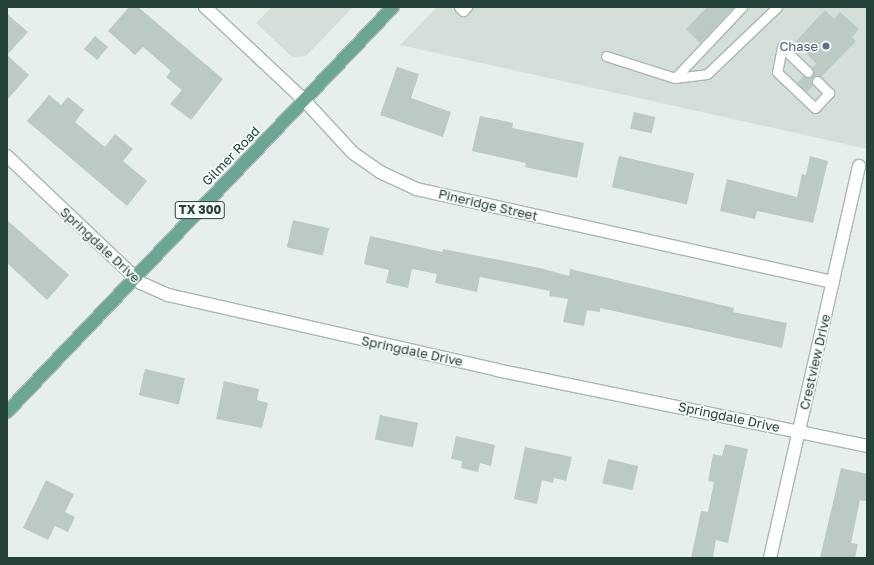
<!DOCTYPE html>
<html>
<head>
<meta charset="utf-8">
<style>
	body { margin:0 }
	#map { position:relative; width:874px; height:565px; overflow:hidden; background:#e6efeb; font-family:"Golos Text",sans-serif }
	div>[style] { position:absolute }
	[style*='--x'] { left:calc(var(--x)*1px); top:calc(var(--y)*1px); width:calc(var(--w)*1px); rotate:calc(var(--a)*1deg) }
	.built>* { inset:0; background:#d4dfda }
	.building>* { inset:0; background:#bbcac4; transform-origin:0 0 }
	.roads { filter:drop-shadow(1px 0 #a8b8b2) drop-shadow(-1px 0 #a8b8b2) drop-shadow(0 1px #a8b8b2) drop-shadow(0 -1px #a8b8b2) }
	.service>* { height:9px; margin:-4.5px; padding:0 4.5px; transform-origin:4.5px; border-radius:4.5px; background:#fff }
	.minor>* { height:12px; margin:-6px; padding:0 6px; transform-origin:6px; border-radius:6px; background:#fff }
	.primary>* { height:12px; margin:-6px; padding:0 6px; transform-origin:6px; border-radius:6px; background:#6aa596 }
	.dots>* { width:11px; height:11px; translate:-50% -50%; box-sizing:border-box; border:2px solid #f7fbf9; border-radius:50% }
	span { translate:-50% -50%; white-space:nowrap; text-align:center; line-height:1.15; -webkit-text-stroke:3.5px #f7fbf9; paint-order:stroke }
	.shield-label span { padding:1px 3px; background:#f7fbf9; border:1px solid; border-radius:3px; -webkit-text-stroke-width:0 }
	.shield-label { font-size:12px; color:#24423a; font-weight:700 }
	.service-label { font-size:13px; color:#4e5e75 }
	.right { translate:-100% -50%; text-align:right }
	.street-label { font-size:13px; color:#24423a }
	.frame { position:absolute; inset:0; border:8px solid #24423a; pointer-events:none }
</style>
</head>
<body>
<div id="map">
	<div class="built">
		<div style="clip-path:polygon(272px 7px,353px 7px,306px 56px,292px 57px,256px 23px)"></div>
		<div style="clip-path:polygon(437px 7px,867px 7px,867px 149px,400px 45px)"></div>
	</div>
	<div class="building">
		<div style="clip-path:polygon(129px 7px,138px 7px,223px 79px,191px 120px,170px 104px,182px 90px,166px 77px,171px 71px,143px 47px,135px 55px,108px 31px)"></div>
		<div style="clip-path:polygon(707px 7px,734px 7px,700px 43px,686px 29px)"></div>
		<div style="clip-path:polygon(825px 10px,834px 19px,840px 12px,859px 29px,852px 37px,856px 41px,821px 77px,813px 77px,813px 86px,807px 92px,797px 83px,804px 76px,812px 76px,812px 68px,816px 64px,796px 41px)"></div>
		<div style="clip-path:polygon(7px 14px,28px 32px,7px 55px,29px 75px,7px 100px)"></div>
		<div style="left:95px;top:36px;width:17px;height:17px;rotate:40deg"></div>
		<div style="clip-path:polygon(397px 67px,419px 74px,411px 98px,451px 112px,443px 137px,380px 115px)"></div>
		<div style="clip-path:polygon(49px 95px,61px 105px,68px 97px,84px 110px,75px 122px,105px 147px,115px 134px,133px 149px,123px 161px,147px 181px,127px 206px,27px 121px)"></div>
		<div style="left:634px;top:112px;width:22px;height:17px;rotate:13deg"></div>
		<div style="clip-path:polygon(480px 116px,513px 123px,512px 128px,584px 143px,577px 178px,525px 167px,526px 163px,472px 151px)"></div>
		<div style="left:619px;top:156px;width:77px;height:32px;rotate:13deg"></div>
		<div style="clip-path:polygon(810px 156px,828px 161px,813px 223px,757px 211px,755px 219px,720px 211px,727px 179px,797px 197px,802px 174px,806px 175px)"></div>
		<div style="clip-path:polygon(7px 220px,69px 275px,47px 300px,7px 263px)"></div>
		<div style="left:293px;top:220px;width:37px;height:28px;rotate:13deg"></div>
		<div style="clip-path:polygon(370px 236px,442px 252px,443px 249px,540px 268px,569px 276px,570px 269px,734px 308px,733px 312px,787px 323px,782px 348px,600px 308px,600px 312px,587px 310px,584px 326px,563px 322px,568px 299px,549px 296px,550px 291px,480px 277px,477px 292px,435px 283px,437px 274px,412px 269px,408px 288px,386px 283px,389px 270px,364px 264px)"></div>
		<div style="left:145px;top:369px;width:41px;height:27px;rotate:13deg"></div>
		<div style="clip-path:polygon(224px 381px,259px 389px,257px 400px,268px 403px,262px 428px,216px 419px)"></div>
		<div style="left:380px;top:415px;width:39px;height:25px;rotate:12deg"></div>
		<div style="clip-path:polygon(456px 436px,495px 445px,491px 466px,480px 463px,478px 472px,461px 468px,462px 461px,451px 459px)"></div>
		<div style="clip-path:polygon(725px 444px,748px 449px,728px 543px,716px 540px,713px 558px,691px 558px,701px 511px,708px 512px,714px 482px,708px 481px,713px 454px,722px 456px)"></div>
		<div style="clip-path:polygon(525px 447px,572px 457px,566px 481px,554px 478px,553px 483px,542px 480px,537px 504px,514px 499px)"></div>
		<div style="left:608px;top:459px;width:31px;height:25px;rotate:13deg"></div>
		<div style="clip-path:polygon(841px 468px,867px 474px,867px 501px,860px 500px,851px 543px,858px 544px,855px 558px,820px 558px)"></div>
		<div style="clip-path:polygon(46px 480px,74px 494px,65px 512px,75px 517px,68px 532px,55px 526px,48px 540px,23px 528px)"></div>
	</div>
	<div class="roads">
		<div class="service">
			<div style="--x:459;--y:7;--w:6;--a:45"></div>
			<div style="--x:463;--y:11;--w:6;--a:-45"></div>
			<div style="--x:782;--y:47;--w:25;--a:101"></div>
			<div style="--x:777;--y:72;--w:52;--a:43.5"></div>
			<div style="--x:815;--y:108;--w:21;--a:-47"></div>
			<div style="--x:829;--y:93;--w:17;--a:-135"></div>
			<div style="--x:782;--y:47;--w:36;--a:44"></div>
			<div style="--x:606;--y:56;--w:72;--a:17.7"></div>
			<div style="--x:675;--y:78;--w:32;--a:-7"></div>
			<div style="--x:707;--y:74;--w:97;--a:-43.7"></div>
			<div style="--x:675;--y:78;--w:98;--a:-46.7"></div>
		</div>
		<div class="minor">
			<div style="--x:205;--y:7;--w:136;--a:43.2"></div>
			<div style="--x:304;--y:100;--w:72;--a:47.2"></div>
			<div style="--x:353;--y:153;--w:33;--a:35"></div>
			<div style="--x:380;--y:172;--w:40;--a:25"></div>
			<div style="--x:416;--y:189;--w:427;--a:12.6"></div>
			<div style="--x:7;--y:156;--w:185;--a:43.5"></div>
			<div style="--x:141;--y:283;--w:30;--a:24"></div>
			<div style="--x:168;--y:295;--w:337;--a:12.8"></div>
			<div style="--x:497;--y:370;--w:378;--a:11.6"></div>
			<div style="--x:770;--y:558;--w:402;--a:-77.2"></div>
		</div>
		<div class="primary">
			<div style="--x:7;--y:412;--w:559;--a:-46.38"></div>
		</div>
	</div>
	<div class="dots">
		<div style="left:826px;top:46px;background:#5c6f8a"></div>
	</div>
	<div class="shield-label">
		<span style="left:200px;top:210px">TX 300</span>
	</div>
	<div class="service-label">
		<span class="right" style="left:818px;top:46px">Chase</span>
	</div>
	<div class="street-label">
		<span style="left:231px;top:156px;rotate:-46deg">Gilmer Road</span>
		<span style="left:488px;top:205px;rotate:13deg">Pineridge Street</span>
		<span style="left:100px;top:245px;rotate:43deg">Springdale Drive</span>
		<span style="left:412px;top:351px;rotate:12deg">Springdale Drive</span>
		<span style="left:815px;top:362px;rotate:-77deg">Crestview Drive</span>
		<span style="left:729px;top:417px;rotate:12deg">Springdale Drive</span>
	</div>
	<div class="frame"></div>
</div>
</body>
</html>
